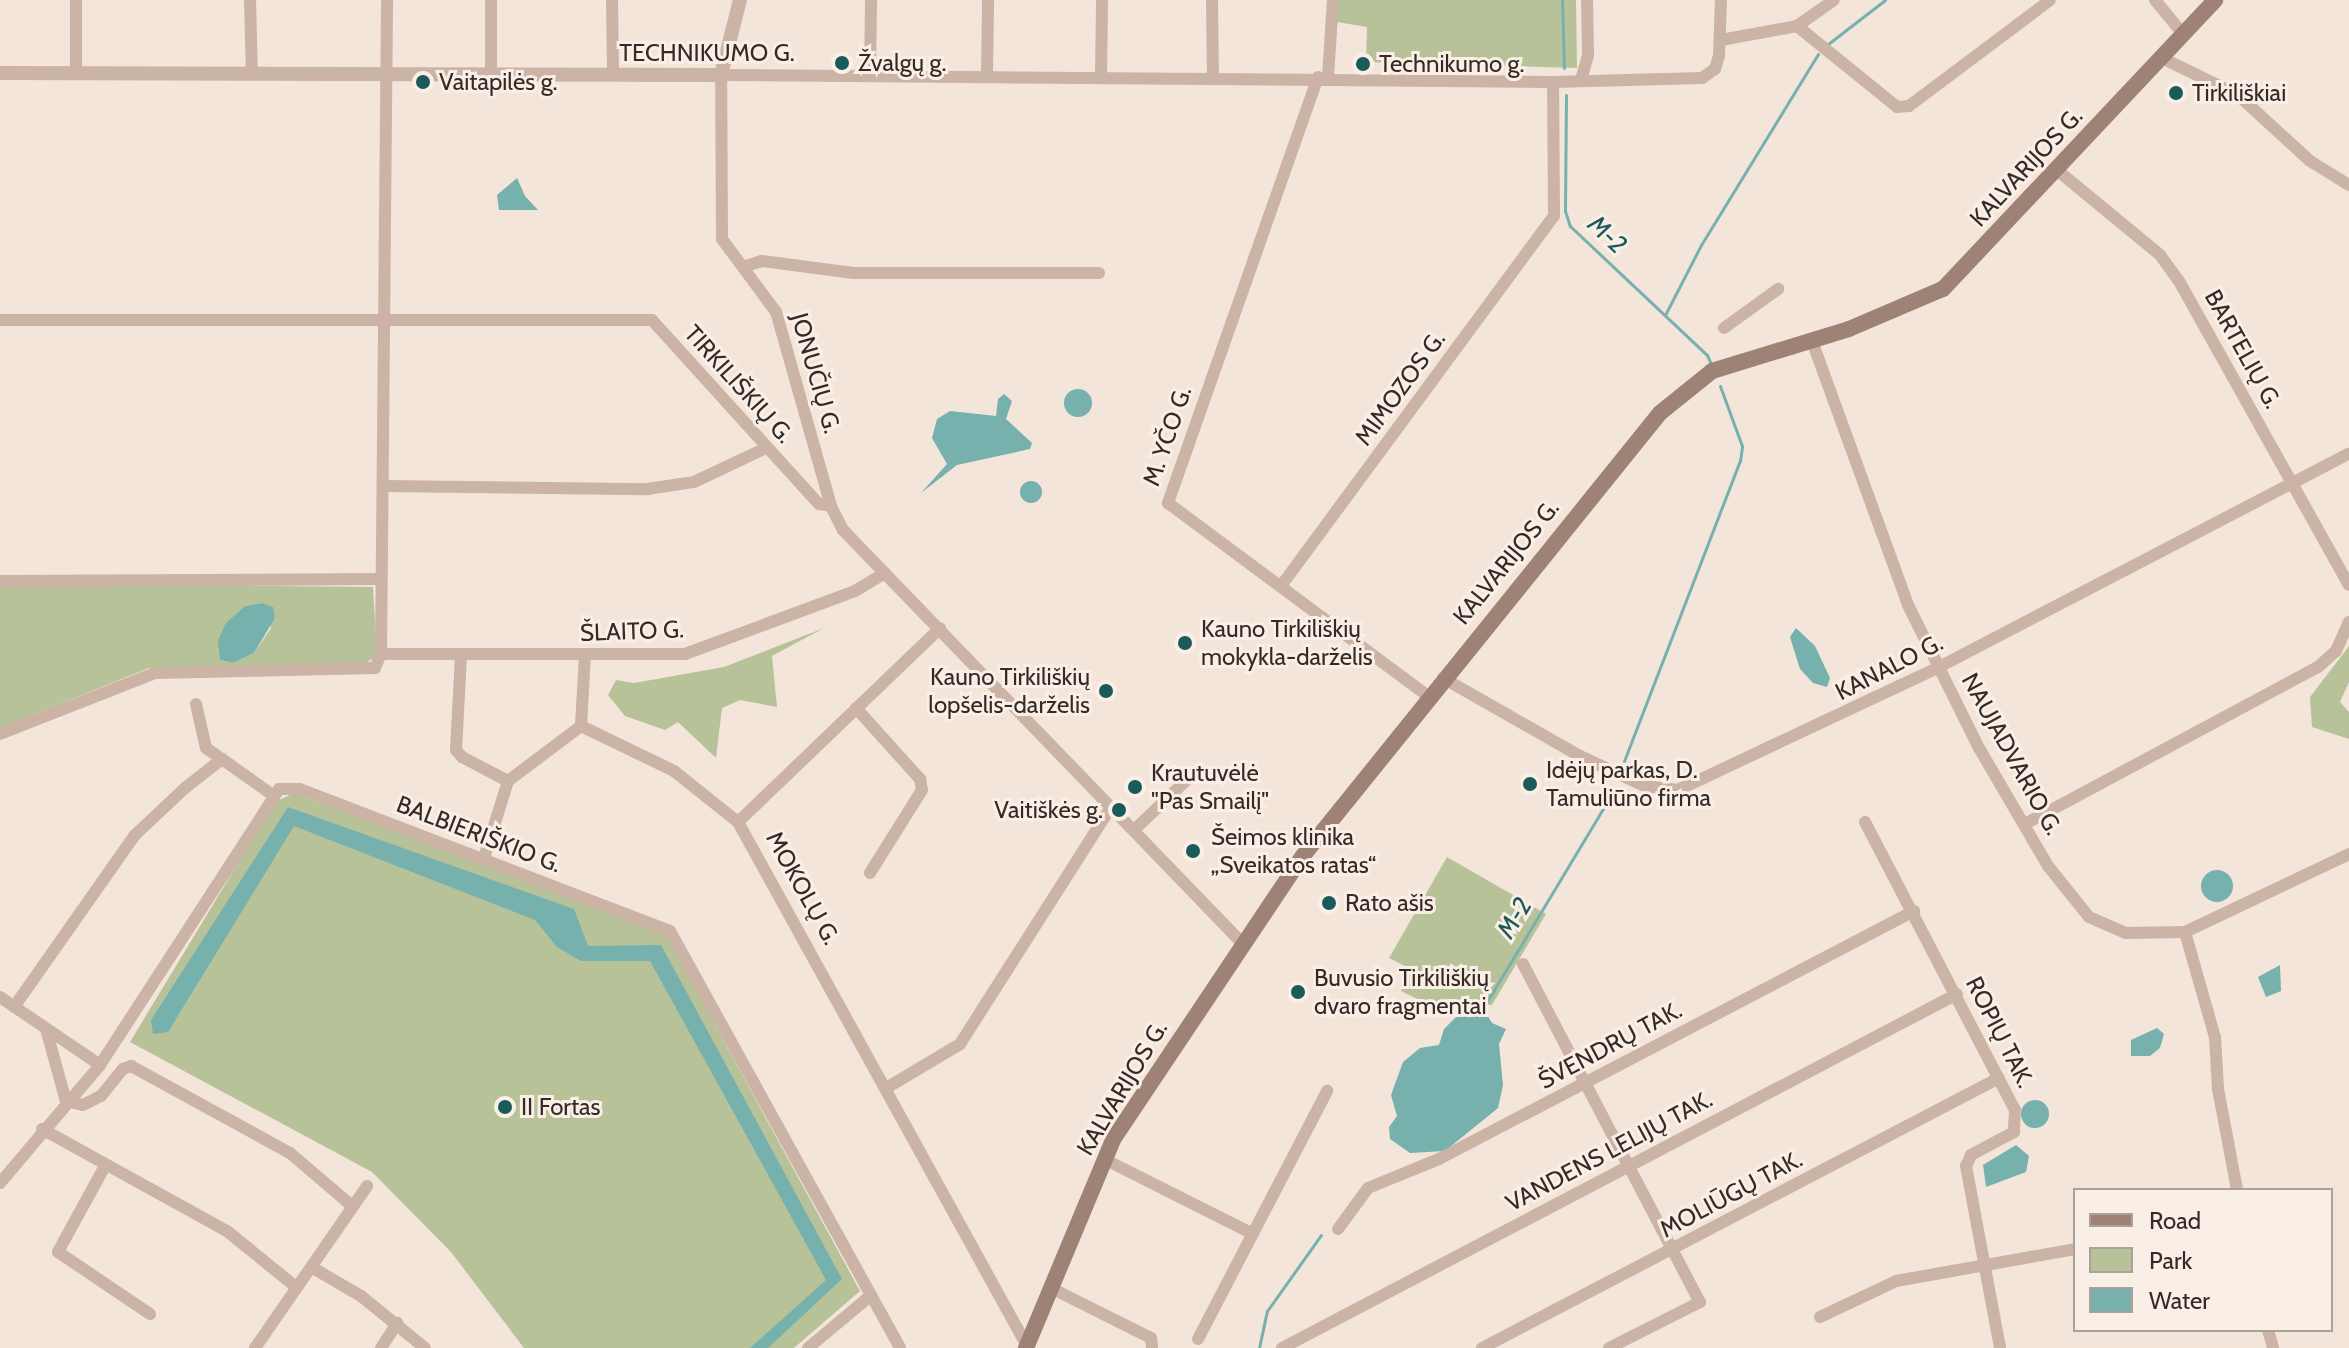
<!DOCTYPE html>
<html>
<head>
<meta charset="utf-8">
<style>
	body { margin:0 }
	#map { position:relative; width:2349px; height:1348px; overflow:hidden; background:#f3e5d9; font-family:Cabin,sans-serif }
	div>[style] { position:absolute }
	[style*='--x'] { left:calc(var(--x)*1px); top:calc(var(--y)*1px); width:calc(var(--w)*1px); rotate:calc(var(--a)*1deg) }
	.green>* { inset:0; background:#b8c299 }
	.water>* { inset:0; background:#77b1ae }
	.round { border-radius:50% }
	.stream>* { height:3px; margin:-1.5px; padding:0 1.5px; transform-origin:1.5px; border-radius:1.5px; background:#77b1ae }
	.minor>* { height:12px; margin:-6px; padding:0 6px; transform-origin:6px; border-radius:6px; background:#cbb3a5 }
	.tertiary>* { height:14px; margin:-7px; padding:0 7px; transform-origin:7px; border-radius:7px; background:#cbb3a5 }
	.secondary>* { height:16px; margin:-8px; padding:0 8px; transform-origin:8px; border-radius:8px; background:#9f8276 }
	.dots>* { width:22px; height:22px; translate:-50% -50%; box-sizing:border-box; border:4px solid #faefe6; border-radius:50% }
	span { translate:-50% -50%; white-space:nowrap; text-align:center; line-height:1.15; -webkit-text-stroke:6px #faefe6; paint-order:stroke }
	.street-label { font-size:24px; color:#362a27 }
	.poi-label { font-size:24px; color:#362a27 }
	.left { translate:0 -50%; text-align:left }
	.right { translate:-100% -50%; text-align:right }
	.water-label { font-size:26px; color:#1a5a59; font-style:italic }
	.legend { position:absolute; left:2073px; top:1188px; width:260px; height:144px; box-sizing:border-box; background:#faefe6; border:2px solid #aca09a; margin:0; padding:10px 14px; list-style:none; font-size:24px; color:#362a27 }
	.legend li { display:flex; align-items:center; gap:16px; height:40px }
	.legend b { width:40px; border:2px solid #aca09a }
</style>
</head>
<body>
<div id="map">
	<div class="green">
		<div style="clip-path:polygon(1338px 0,1576px 0,1577px 68px,1366px 62px,1367px 27px,1337px 22px)"></div>
		<div style="clip-path:polygon(evenodd,0 583px,373px 587px,377px 656px,360px 666px,149px 668px,0 728px,0 583px,262px 603px,271px 628px,254px 653px,233px 663px,220px 660px,226px 624px,245px 606px,262px 603px)"></div>
		<div style="clip-path:polygon(824px 628px,772px 656px,777px 707px,740px 700px,722px 708px,716px 758px,678px 722px,665px 730px,625px 716px,608px 695px,616px 680px,634px 683px,724px 667px)"></div>
		<div style="clip-path:polygon(2349px 646px,2349px 682px,2340px 702px,2349px 712px,2349px 739px,2312px 727px,2310px 697px)"></div>
		<div style="clip-path:polygon(294px 793px,666px 935px,860px 1291px,794px 1348px,524px 1348px,451px 1252px,372px 1172px,130px 1042px,275px 802px)"></div>
		<div style="clip-path:polygon(1447px 857px,1546px 914px,1492px 1005px,1466px 1004px,1444px 1012px,1401px 991px,1411px 969px,1389px 958px)"></div>
	</div>
	<div class="water">
		<div style="clip-path:polygon(517px 178px,525px 196px,538px 210px,499px 210px,497px 195px)"></div>
		<div class="round" style="left:1064px;top:389px;width:28px;height:28px"></div>
		<div style="clip-path:polygon(1004px 394px,1012px 401px,1006px 419px,1032px 443px,1030px 449px,957px 465px,921px 493px,947px 464px,932px 438px,937px 419px,950px 411px,996px 416px,998px 399px)"></div>
		<div class="round" style="left:1020px;top:481px;width:22px;height:22px"></div>
		<div style="clip-path:polygon(262px 603px,273px 607px,275px 618px,254px 653px,233px 663px,220px 660px,218px 640px,226px 623px,245px 606px)"></div>
		<div style="clip-path:polygon(1796px 628px,1815px 646px,1830px 678px,1827px 687px,1813px 683px,1800px 669px,1790px 637px)"></div>
		<div style="clip-path:polygon(288px 807px,574px 909px,588px 946px,661px 945px,842px 1279px,768px 1348px,750px 1348px,826px 1280px,650px 961px,581px 961px,557px 947px,535px 920px,294px 826px,168px 1032px,153px 1034px,151px 1020px)"></div>
		<div class="round" style="left:2201px;top:870px;width:32px;height:32px"></div>
		<div style="clip-path:polygon(2280px 965px,2281px 991px,2266px 997px,2258px 977px)"></div>
		<div style="clip-path:polygon(1483px 1008px,1492px 1023px,1506px 1029px,1499px 1044px,1503px 1085px,1498px 1108px,1445px 1151px,1410px 1153px,1390px 1139px,1389px 1127px,1397px 1116px,1391px 1095px,1403px 1062px,1420px 1048px,1439px 1045px,1444px 1029px,1456px 1017px)"></div>
		<div style="clip-path:polygon(2157px 1028px,2164px 1034px,2160px 1048px,2150px 1056px,2131px 1056px,2131px 1040px)"></div>
		<div class="round" style="left:2021px;top:1100px;width:28px;height:28px"></div>
		<div style="clip-path:polygon(2016px 1145px,2029px 1156px,2026px 1172px,1986px 1187px,1983px 1165px)"></div>
	</div>
	<div class="stream">
		<div style="--x:1562;--y:0;--w:68;--a:88.3"></div>
		<div style="--x:1828;--y:44;--w:72;--a:-37.7"></div>
		<div style="--x:1566;--y:95;--w:116;--a:90.5"></div>
		<div style="--x:1565;--y:211;--w:16;--a:72"></div>
		<div style="--x:1570;--y:226;--w:188;--a:43.3"></div>
		<div style="--x:1707;--y:355;--w:10;--a:66"></div>
		<div style="--x:1665;--y:315;--w:79;--a:-62.8"></div>
		<div style="--x:1701;--y:245;--w:224;--a:-58.5"></div>
		<div style="--x:1624;--y:761;--w:322;--a:-68.9"></div>
		<div style="--x:1740;--y:461;--w:15;--a:-82"></div>
		<div style="--x:1742;--y:446;--w:64;--a:-110.1"></div>
		<div style="--x:1482;--y:1010;--w:252;--a:-59"></div>
		<div style="--x:1259;--y:1348;--w:38;--a:-78"></div>
		<div style="--x:1267;--y:1311;--w:93;--a:-54.6"></div>
	</div>
	<div class="minor">
		<div style="--x:250;--y:0;--w:74;--a:88.5"></div>
		<div style="--x:612;--y:0;--w:75;--a:89.2"></div>
		<div style="--x:1212;--y:0;--w:77;--a:89.3"></div>
		<div style="--x:2155;--y:0;--w:44;--a:50.5"></div>
		<div style="--x:1797;--y:26;--w:129;--a:39"></div>
		<div style="--x:1897;--y:107;--w:12;--a:-5"></div>
		<div style="--x:1909;--y:106;--w:176;--a:-36.9"></div>
		<div style="--x:1721;--y:40;--w:77;--a:-10.4"></div>
		<div style="--x:1797;--y:26;--w:45;--a:-35.1"></div>
		<div style="--x:2162;--y:58;--w:85;--a:26"></div>
		<div style="--x:2238;--y:95;--w:98;--a:42.5"></div>
		<div style="--x:2310;--y:161;--w:46;--a:31.6"></div>
		<div style="--x:76;--y:73;--w:73;--a:-90"></div>
		<div style="--x:491;--y:73;--w:73;--a:-90"></div>
		<div style="--x:870;--y:75;--w:75;--a:-89.2"></div>
		<div style="--x:987;--y:76;--w:76;--a:-89.2"></div>
		<div style="--x:1101;--y:76;--w:76;--a:-89.2"></div>
		<div style="--x:1318;--y:77;--w:452;--a:109.4"></div>
		<div style="--x:1168;--y:503;--w:324;--a:36.6"></div>
		<div style="--x:1328;--y:77;--w:77;--a:-86.3"></div>
		<div style="--x:1581;--y:80;--w:26;--a:-74"></div>
		<div style="--x:1588;--y:55;--w:55;--a:-91"></div>
		<div style="--x:2057;--y:170;--w:134;--a:39.5"></div>
		<div style="--x:2160;--y:255;--w:32;--a:54"></div>
		<div style="--x:2179;--y:281;--w:348;--a:60.8"></div>
		<div style="--x:743;--y:267;--w:20;--a:-18"></div>
		<div style="--x:762;--y:261;--w:92;--a:7.5"></div>
		<div style="--x:853;--y:273;--w:246;--a:0"></div>
		<div style="--x:0;--y:320;--w:652;--a:0"></div>
		<div style="--x:652;--y:320;--w:248;--a:47.8"></div>
		<div style="--x:819;--y:504;--w:12;--a:9"></div>
		<div style="--x:1724;--y:328;--w:67;--a:-35.8"></div>
		<div style="--x:1812;--y:341;--w:281;--a:70"></div>
		<div style="--x:1908;--y:605;--w:160;--a:63.6"></div>
		<div style="--x:1979;--y:748;--w:137;--a:59.7"></div>
		<div style="--x:2048;--y:866;--w:65;--a:51.2"></div>
		<div style="--x:2089;--y:917;--w:40;--a:23.4"></div>
		<div style="--x:2126;--y:933;--w:59;--a:-1"></div>
		<div style="--x:2185;--y:932;--w:182;--a:-25.4"></div>
		<div style="--x:383;--y:486;--w:264;--a:0.7"></div>
		<div style="--x:647;--y:489;--w:48;--a:-8.5"></div>
		<div style="--x:694;--y:482;--w:80;--a:-25.3"></div>
		<div style="--x:0;--y:581;--w:380;--a:-0.3"></div>
		<div style="--x:1281;--y:586;--w:460;--a:-53.6"></div>
		<div style="--x:1554;--y:216;--w:134;--a:-90.4"></div>
		<div style="--x:381;--y:654;--w:304;--a:0"></div>
		<div style="--x:685;--y:654;--w:181;--a:-20.3"></div>
		<div style="--x:855;--y:591;--w:35;--a:-31"></div>
		<div style="--x:461;--y:655;--w:95;--a:93"></div>
		<div style="--x:456;--y:750;--w:9;--a:49"></div>
		<div style="--x:462;--y:757;--w:52;--a:27.6"></div>
		<div style="--x:508;--y:781;--w:91;--a:-37"></div>
		<div style="--x:581;--y:726;--w:103;--a:25.8"></div>
		<div style="--x:674;--y:771;--w:82;--a:38.6"></div>
		<div style="--x:738;--y:822;--w:598;--a:61.12"></div>
		<div style="--x:1443;--y:678;--w:158;--a:29.7"></div>
		<div style="--x:1580;--y:756;--w:72;--a:24.8"></div>
		<div style="--x:1645;--y:786;--w:33;--a:7"></div>
		<div style="--x:1678;--y:790;--w:289;--a:-25.2"></div>
		<div style="--x:1939;--y:667;--w:462;--a:-27.5"></div>
		<div style="--x:196;--y:704;--w:45;--a:77.2"></div>
		<div style="--x:206;--y:748;--w:19;--a:35"></div>
		<div style="--x:856;--y:708;--w:96;--a:48"></div>
		<div style="--x:920;--y:779;--w:11;--a:80"></div>
		<div style="--x:922;--y:790;--w:98;--a:122.1"></div>
		<div style="--x:581;--y:726;--w:71;--a:-86.8"></div>
		<div style="--x:0;--y:734;--w:167;--a:-21.5"></div>
		<div style="--x:155;--y:673;--w:220;--a:-1.3"></div>
		<div style="--x:375;--y:668;--w:15;--a:-67"></div>
		<div style="--x:381;--y:654;--w:654;--a:-89.47"></div>
		<div style="--x:738;--y:822;--w:280;--a:-43.8"></div>
		<div style="--x:1865;--y:822;--w:325;--a:62.5"></div>
		<div style="--x:2015;--y:1110;--w:22;--a:93"></div>
		<div style="--x:2014;--y:1132;--w:49;--a:151.9"></div>
		<div style="--x:1971;--y:1155;--w:12;--a:114"></div>
		<div style="--x:1966;--y:1166;--w:185;--a:79.4"></div>
		<div style="--x:2025;--y:824;--w:332;--a:-28.2"></div>
		<div style="--x:2318;--y:667;--w:24;--a:-42"></div>
		<div style="--x:2336;--y:651;--w:32;--a:-66"></div>
		<div style="--x:1134;--y:830;--w:81;--a:-43.5"></div>
		<div style="--x:484;--y:858;--w:81;--a:-72.7"></div>
		<div style="--x:2185;--y:932;--w:109;--a:74.1"></div>
		<div style="--x:2215;--y:1037;--w:52;--a:86.7"></div>
		<div style="--x:2218;--y:1089;--w:103;--a:79.3"></div>
		<div style="--x:1243;--y:944;--w:576;--a:-134.01"></div>
		<div style="--x:843;--y:530;--w:27;--a:-117"></div>
		<div style="--x:831;--y:506;--w:202;--a:-105.8"></div>
		<div style="--x:776;--y:312;--w:91;--a:-126.5"></div>
		<div style="--x:722;--y:239;--w:164;--a:-90.3"></div>
		<div style="--x:721;--y:75;--w:832;--a:0.48"></div>
		<div style="--x:1553;--y:82;--w:149;--a:-1.5"></div>
		<div style="--x:1702;--y:78;--w:16;--a:-35"></div>
		<div style="--x:1715;--y:69;--w:14;--a:-73"></div>
		<div style="--x:1719;--y:56;--w:56;--a:-88"></div>
		<div style="--x:1523;--y:964;--w:382;--a:62.4"></div>
		<div style="--x:1700;--y:1302;--w:102;--a:153.2"></div>
		<div style="--x:0;--y:997;--w:121;--a:34.2"></div>
		<div style="--x:14;--y:1007;--w:209;--a:-54.9"></div>
		<div style="--x:134;--y:836;--w:70;--a:-43.3"></div>
		<div style="--x:185;--y:788;--w:47;--a:-38.1"></div>
		<div style="--x:222;--y:759;--w:64;--a:35.4"></div>
		<div style="--x:46;--y:1029;--w:75;--a:74.5"></div>
		<div style="--x:66;--y:1101;--w:17;--a:13"></div>
		<div style="--x:83;--y:1105;--w:20;--a:-27"></div>
		<div style="--x:101;--y:1096;--w:35;--a:-51"></div>
		<div style="--x:123;--y:1069;--w:9;--a:-21"></div>
		<div style="--x:131;--y:1066;--w:181;--a:28.7"></div>
		<div style="--x:290;--y:1153;--w:82;--a:40.5"></div>
		<div style="--x:888;--y:1087;--w:84;--a:-30.8"></div>
		<div style="--x:960;--y:1044;--w:281;--a:-57.5"></div>
		<div style="--x:42;--y:1129;--w:211;--a:28.9"></div>
		<div style="--x:227;--y:1231;--w:89;--a:39.1"></div>
		<div style="--x:1104;--y:1159;--w:165;--a:26.7"></div>
		<div style="--x:105;--y:1166;--w:98;--a:118.7"></div>
		<div style="--x:58;--y:1252;--w:111;--a:34"></div>
		<div style="--x:0;--y:1183;--w:155;--a:-49.7"></div>
		<div style="--x:100;--y:1065;--w:329;--a:-57"></div>
		<div style="--x:279;--y:789;--w:21;--a:0"></div>
		<div style="--x:300;--y:789;--w:396;--a:21"></div>
		<div style="--x:670;--y:931;--w:476;--a:61.1"></div>
		<div style="--x:1338;--y:1229;--w:51;--a:-53.8"></div>
		<div style="--x:1368;--y:1188;--w:77;--a:-22.2"></div>
		<div style="--x:1439;--y:1159;--w:536;--a:-27.57"></div>
		<div style="--x:313;--y:1268;--w:56;--a:30.3"></div>
		<div style="--x:361;--y:1296;--w:82;--a:39.1"></div>
		<div style="--x:1051;--y:1288;--w:112;--a:26.6"></div>
		<div style="--x:1151;--y:1338;--w:10;--a:84"></div>
		<div style="--x:1820;--y:1317;--w:84;--a:-25.3"></div>
		<div style="--x:1896;--y:1281;--w:182;--a:-10.1"></div>
		<div style="--x:2268;--y:1330;--w:19;--a:74"></div>
		<div style="--x:1198;--y:1339;--w:280;--a:-62.5"></div>
		<div style="--x:255;--y:1348;--w:197;--a:-55.3"></div>
		<div style="--x:381;--y:1348;--w:30;--a:-57"></div>
		<div style="--x:808;--y:1348;--w:80;--a:-39.9"></div>
		<div style="--x:1282;--y:1348;--w:762;--a:-27.67"></div>
		<div style="--x:1482;--y:1348;--w:583;--a:-27.58"></div>
	</div>
	<div class="tertiary">
		<div style="--x:0;--y:73;--w:721;--a:0.16"></div>
		<div style="--x:721;--y:75;--w:77;--a:-75.8"></div>
	</div>
	<div class="secondary">
		<div style="--x:1026;--y:1348;--w:228;--a:-67.3"></div>
		<div style="--x:1114;--y:1138;--w:338;--a:-56.2"></div>
		<div style="--x:1302;--y:857;--w:570;--a:-51.12"></div>
		<div style="--x:1660;--y:413;--w:67;--a:-38.9"></div>
		<div style="--x:1712;--y:371;--w:143;--a:-17"></div>
		<div style="--x:1849;--y:329;--w:102;--a:-23.1"></div>
		<div style="--x:1943;--y:289;--w:397;--a:-46.7"></div>
	</div>
	<div class="dots">
		<div style="left:842px;top:63px;background:#1a5a59"></div>
		<div style="left:1363px;top:64px;background:#1a5a59"></div>
		<div style="left:423px;top:82px;background:#1a5a59"></div>
		<div style="left:2176px;top:93px;background:#1a5a59"></div>
		<div style="left:1185px;top:643px;background:#1a5a59"></div>
		<div style="left:1106px;top:691px;background:#1a5a59"></div>
		<div style="left:1530px;top:784px;background:#1a5a59"></div>
		<div style="left:1135px;top:787px;background:#1a5a59"></div>
		<div style="left:1119px;top:810px;background:#1a5a59"></div>
		<div style="left:1193px;top:851px;background:#1a5a59"></div>
		<div style="left:1329px;top:903px;background:#1a5a59"></div>
		<div style="left:1298px;top:992px;background:#1a5a59"></div>
		<div style="left:505px;top:1107px;background:#1a5a59"></div>
	</div>
	<div class="street-label">
		<span style="left:707px;top:53px">TECHNIKUMO G.</span>
		<span style="left:2026px;top:167px;rotate:-47deg">KALVARIJOS G.</span>
		<span style="left:2243px;top:349px;rotate:61deg">BARTELIŲ G.</span>
		<span style="left:816px;top:373px;rotate:74deg">JONUČIŲ G.</span>
		<span style="left:739px;top:384px;rotate:48deg">TIRKILIŠKIŲ G.</span>
		<span style="left:1400px;top:388px;rotate:-54deg">MIMOZOS G.</span>
		<span style="left:1167px;top:436px;rotate:-71deg">M. YČO G.</span>
		<span style="left:1506px;top:562px;rotate:-51deg">KALVARIJOS G.</span>
		<span style="left:632px;top:631px;rotate:-2deg">ŠLAITO G.</span>
		<span style="left:1889px;top:667px;rotate:-27deg">KANALO G.</span>
		<span style="left:2012px;top:754px;rotate:61deg">NAUJADVARIO G.</span>
		<span style="left:479px;top:834px;rotate:21deg">BALBIERIŠKIO G.</span>
		<span style="left:803px;top:888px;rotate:61deg">MOKOLŲ G.</span>
		<span style="left:2000px;top:1032px;rotate:63deg">ROPIŲ TAK.</span>
		<span style="left:1610px;top:1045px;rotate:-28deg">ŠVENDRŲ TAK.</span>
		<span style="left:1122px;top:1088px;rotate:-59deg">KALVARIJOS G.</span>
		<span style="left:1609px;top:1151px;rotate:-28deg">VANDENS LELIJŲ TAK.</span>
		<span style="left:1731px;top:1194px;rotate:-28deg">MOLIŪGŲ TAK.</span>
	</div>
	<div class="poi-label">
		<span class="left" style="left:858px;top:63px">Žvalgų g.</span>
		<span class="left" style="left:1379px;top:64px">Technikumo g.</span>
		<span class="left" style="left:439px;top:82px">Vaitapilės g.</span>
		<span class="left" style="left:2192px;top:93px">Tirkiliškiai</span>
		<span class="left" style="left:1201px;top:643px">Kauno Tirkiliškių<br>mokykla-darželis</span>
		<span class="right" style="left:1090px;top:691px">Kauno Tirkiliškių<br>lopšelis-darželis</span>
		<span class="left" style="left:1546px;top:784px">Idėjų parkas, D.<br>Tamuliūno firma</span>
		<span class="left" style="left:1151px;top:787px">Krautuvėlė<br>"Pas Smailį"</span>
		<span class="right" style="left:1103px;top:810px">Vaitiškės g.</span>
		<span class="left" style="left:1211px;top:851px">Šeimos klinika<br>„Sveikatos ratas“</span>
		<span class="left" style="left:1345px;top:903px">Rato ašis</span>
		<span class="left" style="left:1314px;top:992px">Buvusio Tirkiliškių<br>dvaro fragmentai</span>
		<span class="left" style="left:521px;top:1107px">II Fortas</span>
	</div>
	<div class="water-label">
		<span style="left:1607px;top:235px;rotate:44deg">M-2</span>
		<span style="left:1515px;top:918px;rotate:-59deg">M-2</span>
	</div>
	<ul class="legend">
	<li><b style="height:10px;background:#9f8276"></b>Road</li>
	<li><b style="height:22px;background:#b8c299"></b>Park</li>
	<li><b style="height:22px;background:#77b1ae"></b>Water</li>
	</ul>
</div>
</body>
</html>
